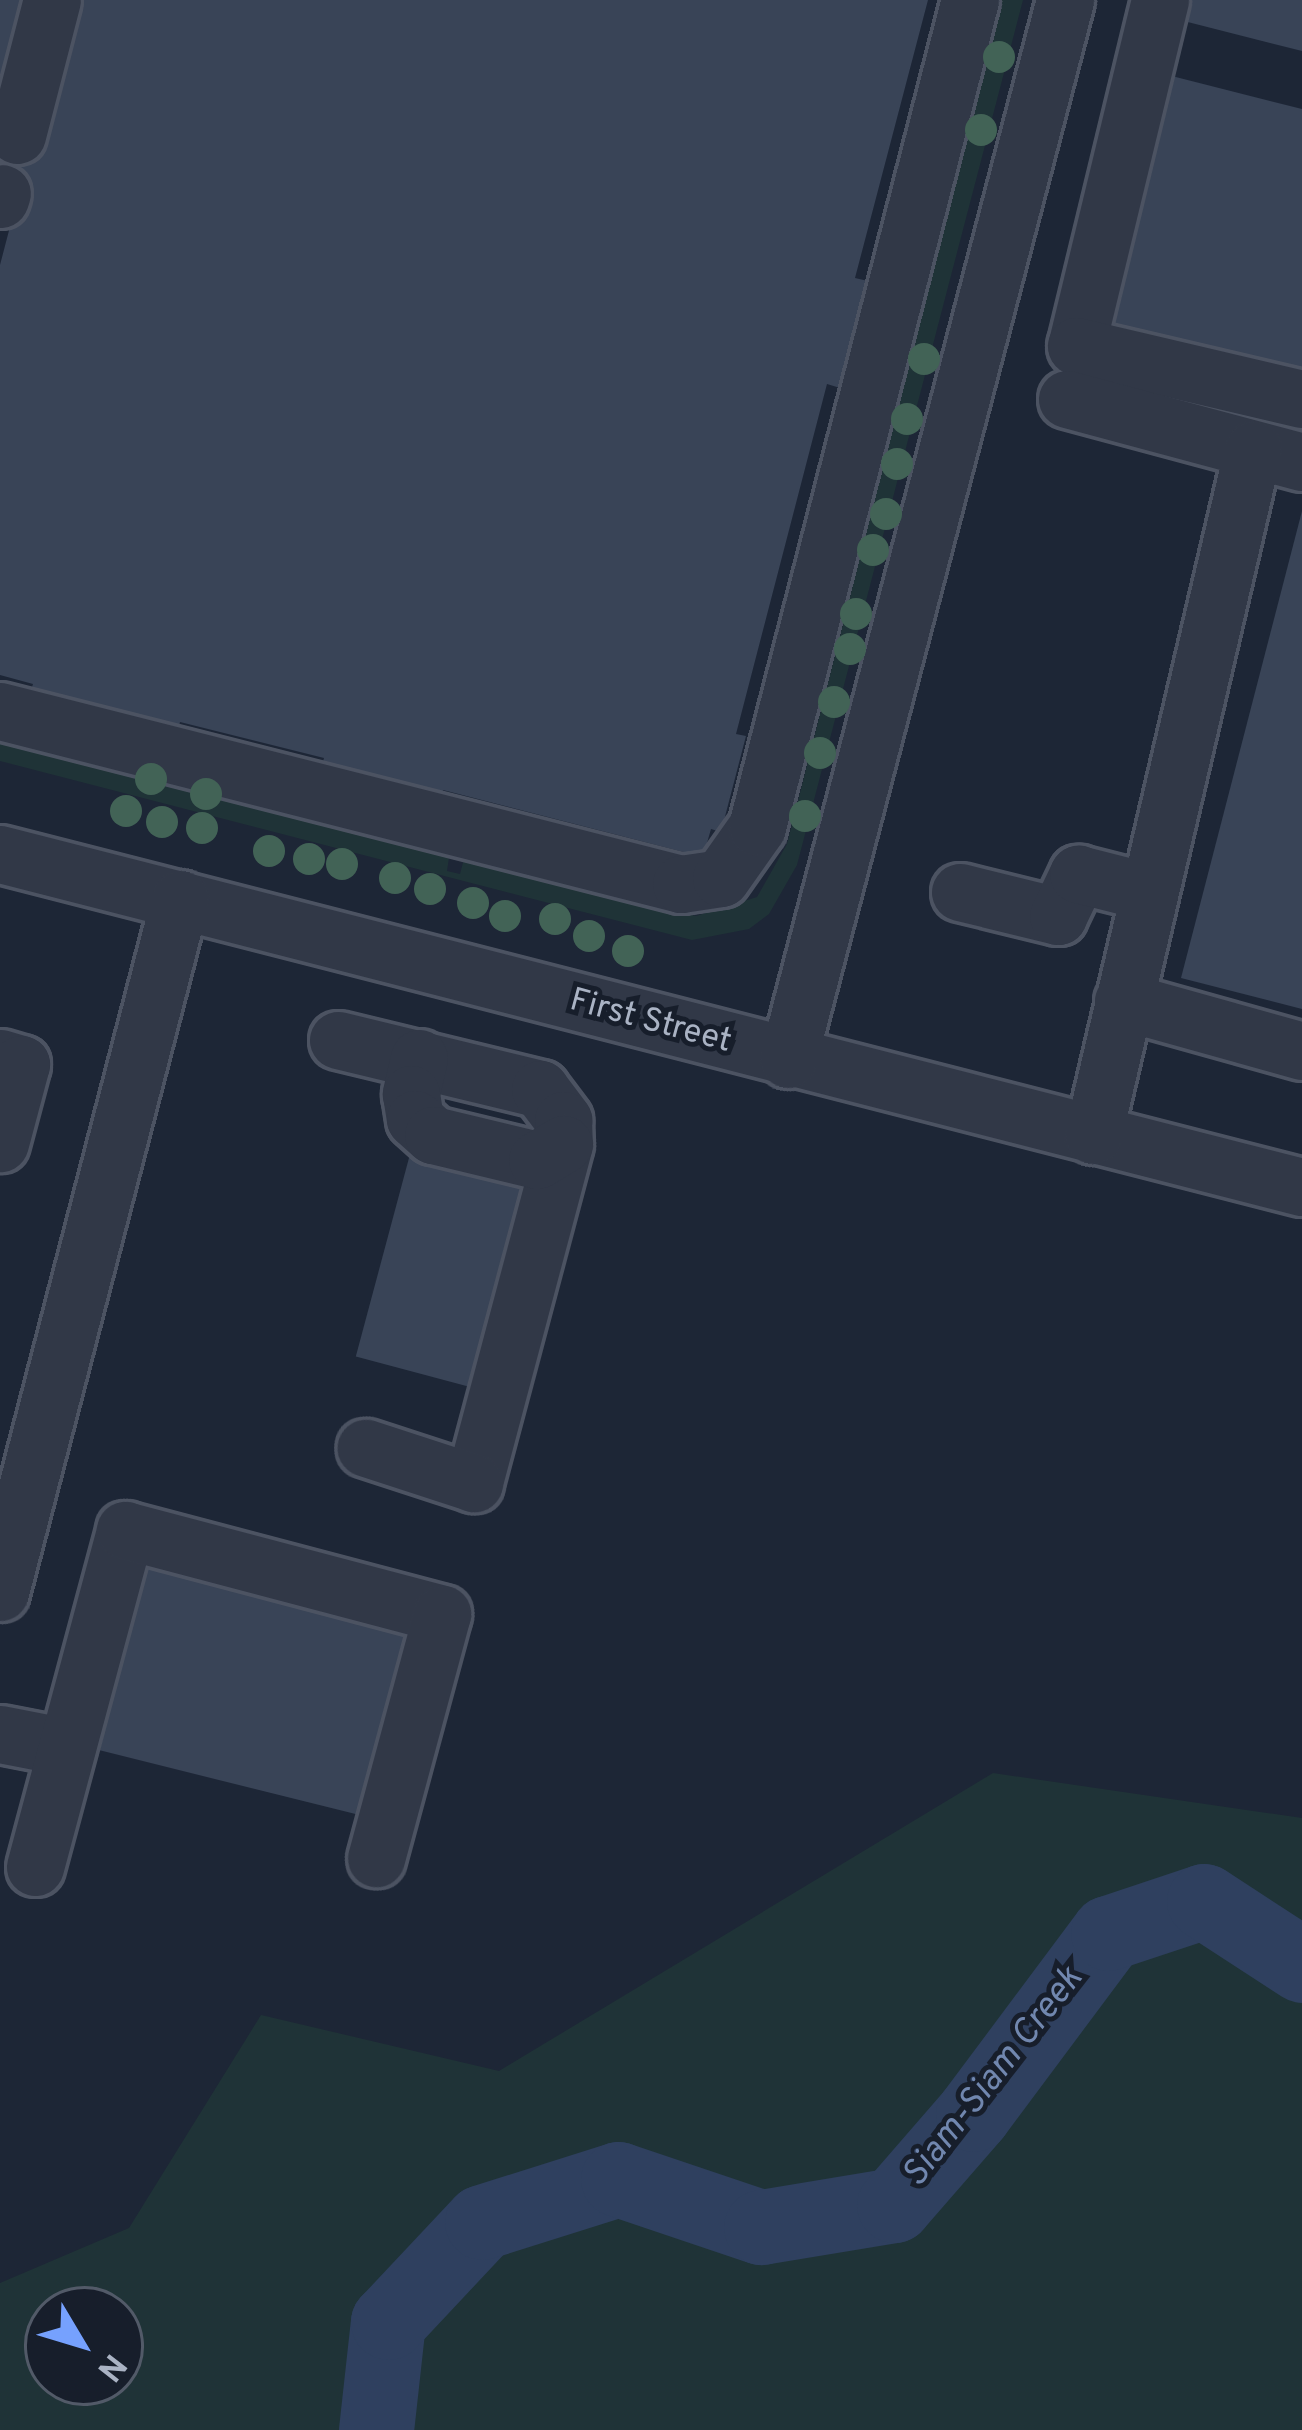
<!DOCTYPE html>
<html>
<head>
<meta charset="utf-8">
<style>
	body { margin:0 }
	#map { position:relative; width:1302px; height:2430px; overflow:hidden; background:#1d2636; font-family:Overpass,sans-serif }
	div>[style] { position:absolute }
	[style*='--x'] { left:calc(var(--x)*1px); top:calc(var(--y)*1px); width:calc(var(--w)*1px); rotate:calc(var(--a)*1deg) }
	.green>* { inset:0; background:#1f3337 }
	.river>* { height:75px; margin:-37.5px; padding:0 37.5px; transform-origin:37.5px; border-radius:37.5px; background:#2f405f }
	.building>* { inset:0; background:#394457; transform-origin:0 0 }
	.roads { filter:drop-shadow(3px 0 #4c5362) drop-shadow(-3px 0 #4c5362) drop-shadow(0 3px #4c5362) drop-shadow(0 -3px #4c5362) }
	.minor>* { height:57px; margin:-28.5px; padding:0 28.5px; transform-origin:28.5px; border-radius:28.5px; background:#313847 }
	.trees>* { width:32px; height:32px; margin:-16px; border-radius:50%; background:#426356 }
	span { translate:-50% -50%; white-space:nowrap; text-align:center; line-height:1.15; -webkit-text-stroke:10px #171e2b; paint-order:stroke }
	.street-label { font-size:33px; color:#aab3c4 }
	.water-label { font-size:36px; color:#7187af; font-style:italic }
	.north { position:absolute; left:24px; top:2286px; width:120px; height:120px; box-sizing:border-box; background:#171e2b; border:3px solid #525a68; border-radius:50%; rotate:128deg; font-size:33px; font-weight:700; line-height:48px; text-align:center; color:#aab3c4 }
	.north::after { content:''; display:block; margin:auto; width:42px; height:54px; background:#76a1fe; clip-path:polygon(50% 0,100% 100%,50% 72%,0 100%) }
</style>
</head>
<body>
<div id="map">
	<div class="green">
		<div style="clip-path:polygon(1002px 0,1023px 0,797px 865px,769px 914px,749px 929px,692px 940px,0 761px,0 729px,450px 851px,447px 871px,460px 874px,465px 855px,696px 916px,757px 897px,787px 844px)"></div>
		<div style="clip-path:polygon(evenodd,993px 1773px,1302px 1818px,1302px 2430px,0 2430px,0 2283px,129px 2228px,261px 2015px,499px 2071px,993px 1773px,120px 2310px,120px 2382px,48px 2382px,48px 2310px,120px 2310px)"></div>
	</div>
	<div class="river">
		<div style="--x:376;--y:2430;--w:109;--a:-83.7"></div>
		<div style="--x:388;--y:2322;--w:137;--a:-46.8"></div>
		<div style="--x:482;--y:2222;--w:143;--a:-17.5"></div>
		<div style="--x:618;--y:2179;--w:151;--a:18.6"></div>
		<div style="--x:761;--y:2227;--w:135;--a:-9.4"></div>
		<div style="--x:894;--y:2205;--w:121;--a:-49"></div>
		<div style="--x:973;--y:2114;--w:226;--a:-53.3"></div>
		<div style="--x:1108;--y:1933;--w:101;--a:-18.4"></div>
		<div style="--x:1204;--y:1901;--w:117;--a:33.1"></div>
	</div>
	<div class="building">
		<div style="clip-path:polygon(0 0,32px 0,0 119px)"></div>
		<div style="clip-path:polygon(56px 0,928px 0,855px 278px,868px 281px,840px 388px,827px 384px,736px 734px,746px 736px,721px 832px,711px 829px,703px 857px,443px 790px,440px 798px,317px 782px,324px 758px,180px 722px,174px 747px,25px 709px,33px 684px,0 675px,0 265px,18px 196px,0 191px,0 133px)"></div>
		<div style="clip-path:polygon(1176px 0,1302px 0,1302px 51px,1172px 18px)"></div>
		<div style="clip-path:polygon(1160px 73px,1302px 109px,1302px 377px,1095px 325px)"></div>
		<div style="clip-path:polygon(1302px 511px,1302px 1009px,1181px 978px)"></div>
		<div style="left:413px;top:1143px;width:131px;height:221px;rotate:15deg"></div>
		<div style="left:146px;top:1565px;width:276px;height:191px;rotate:14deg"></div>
	</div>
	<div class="roads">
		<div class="minor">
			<div style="--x:1160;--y:0;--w:356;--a:103.6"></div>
			<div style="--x:1076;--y:346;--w:232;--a:13.2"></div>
			<div style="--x:17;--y:135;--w:139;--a:-75.5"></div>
			<div style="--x:0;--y:199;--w:6;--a:-72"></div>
			<div style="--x:1067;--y:399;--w:243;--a:15"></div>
			<div style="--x:0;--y:711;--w:703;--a:14.25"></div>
			<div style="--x:681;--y:884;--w:40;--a:-8.5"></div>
			<div style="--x:721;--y:878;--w:62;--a:-54.8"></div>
			<div style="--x:757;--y:827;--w:854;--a:-75.56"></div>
			<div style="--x:0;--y:854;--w:1344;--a:14.35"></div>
			<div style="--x:960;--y:892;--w:101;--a:13.8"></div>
			<div style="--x:1058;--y:916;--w:47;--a:-64.5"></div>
			<div style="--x:1078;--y:874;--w:73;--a:14.2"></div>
			<div style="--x:1123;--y:1001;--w:186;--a:15.6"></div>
			<div style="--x:338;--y:1040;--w:208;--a:13.6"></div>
			<div style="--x:540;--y:1089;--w:39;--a:53"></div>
			<div style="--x:563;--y:1120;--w:24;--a:88"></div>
			<div style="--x:564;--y:1144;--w:351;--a:104.9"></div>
			<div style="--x:474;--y:1483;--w:114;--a:-162"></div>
			<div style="--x:0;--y:1058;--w:22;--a:16"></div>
			<div style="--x:21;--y:1064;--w:82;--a:104.9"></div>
			<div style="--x:419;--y:1058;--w:37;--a:103"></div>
			<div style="--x:411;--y:1094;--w:25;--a:81"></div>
			<div style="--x:415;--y:1119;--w:24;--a:42"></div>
			<div style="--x:433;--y:1135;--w:107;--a:13.5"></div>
			<div style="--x:537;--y:1160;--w:31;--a:-31"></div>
			<div style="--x:788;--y:1059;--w:1095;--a:-75.34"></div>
			<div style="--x:1093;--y:1135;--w:704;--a:-76.87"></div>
			<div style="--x:0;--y:1592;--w:716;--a:-75.44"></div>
			<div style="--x:0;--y:1734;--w:68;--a:11"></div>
			<div style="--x:35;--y:1867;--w:349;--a:-75"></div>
			<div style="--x:125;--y:1530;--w:328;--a:14.8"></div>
			<div style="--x:442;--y:1614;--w:253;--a:105.1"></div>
		</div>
	</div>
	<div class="trees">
		<div style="left:999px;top:57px"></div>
		<div style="left:981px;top:130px"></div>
		<div style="left:924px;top:359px"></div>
		<div style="left:907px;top:419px"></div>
		<div style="left:897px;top:464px"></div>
		<div style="left:886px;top:514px"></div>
		<div style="left:873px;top:550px"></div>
		<div style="left:856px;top:614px"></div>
		<div style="left:850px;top:649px"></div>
		<div style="left:834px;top:702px"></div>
		<div style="left:820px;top:753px"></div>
		<div style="left:151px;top:779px"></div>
		<div style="left:206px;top:794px"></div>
		<div style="left:126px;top:811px"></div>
		<div style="left:805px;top:816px"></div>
		<div style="left:162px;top:822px"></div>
		<div style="left:202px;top:828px"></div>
		<div style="left:269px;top:851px"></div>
		<div style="left:309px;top:859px"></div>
		<div style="left:342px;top:864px"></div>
		<div style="left:395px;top:878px"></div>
		<div style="left:430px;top:889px"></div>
		<div style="left:473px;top:903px"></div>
		<div style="left:505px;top:916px"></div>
		<div style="left:555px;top:919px"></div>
		<div style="left:589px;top:936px"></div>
		<div style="left:628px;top:951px"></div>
	</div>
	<div class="street-label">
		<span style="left:650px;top:1023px;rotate:15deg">First Street</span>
	</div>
	<div class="water-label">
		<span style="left:994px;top:2078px;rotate:-52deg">Siam-Siam Creek</span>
	</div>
	<div class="north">N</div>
</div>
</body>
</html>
